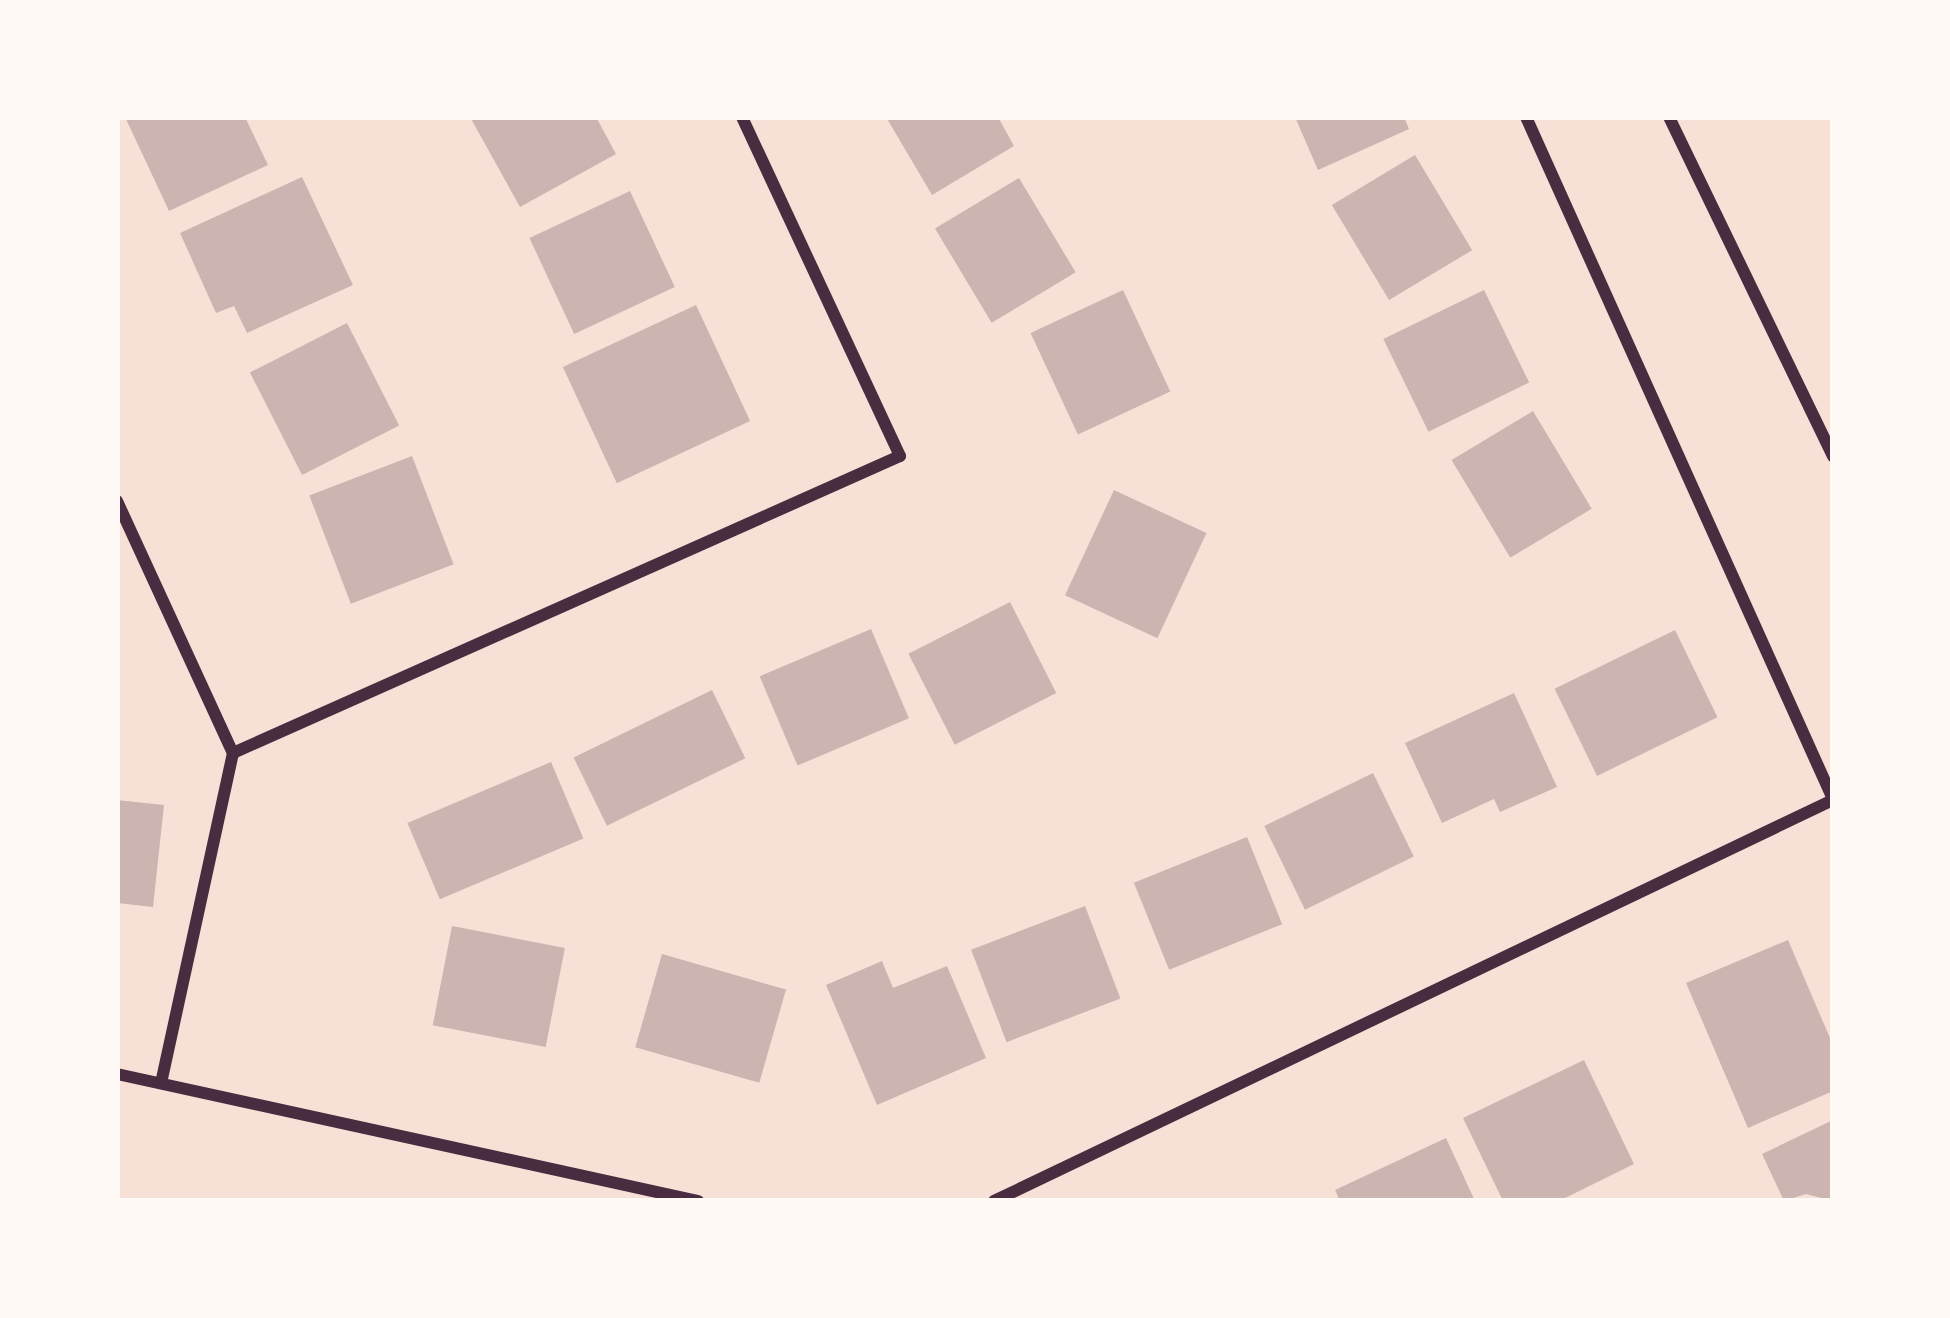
<!DOCTYPE html>
<html>
<head>
<meta charset="utf-8">
<style>
	body { margin:0 }
	#map { position:relative; width:1950px; height:1318px; overflow:hidden; background:#f7e1d7; font-family:Poppins,sans-serif }
	div>[style] { position:absolute }
	[style*='--x'] { left:calc(var(--x)*1px); top:calc(var(--y)*1px); width:calc(var(--w)*1px); rotate:calc(var(--a)*1deg) }
	.building>* { inset:0; background:#ccb4b1; transform-origin:0 0 }
	.minor>* { height:12px; margin:-6px; padding:0 6px; transform-origin:6px; border-radius:6px; background:#4a2c40 }
	span { translate:-50% -50%; white-space:nowrap; text-align:center; line-height:1.15; -webkit-text-stroke:12px #fffaf5; paint-order:stroke }
	.frame { position:absolute; inset:0; border:120px solid #fffaf5; pointer-events:none }
</style>
</head>
<body>
<div id="map">
	<div class="building">
		<div style="clip-path:polygon(125px 117px,245px 117px,268px 165px,169px 211px)"></div>
		<div style="clip-path:polygon(470px 117px,596px 117px,616px 154px,520px 207px)"></div>
		<div style="clip-path:polygon(886px 117px,998px 117px,1014px 146px,932px 195px)"></div>
		<div style="clip-path:polygon(1295px 117px,1404px 117px,1409px 129px,1318px 170px)"></div>
		<div style="left:1415px;top:155px;width:111px;height:97px;rotate:59deg"></div>
		<div style="clip-path:polygon(302px 177px,353px 285px,247px 333px,234px 306px,216px 313px,180px 233px)"></div>
		<div style="left:1019px;top:178px;width:110px;height:98px;rotate:59deg"></div>
		<div style="left:630px;top:191px;width:106px;height:111px;rotate:65deg"></div>
		<div style="left:1123px;top:290px;width:112px;height:102px;rotate:65deg"></div>
		<div style="left:1484px;top:290px;width:103px;height:112px;rotate:64deg"></div>
		<div style="left:696px;top:305px;width:128px;height:147px;rotate:65deg"></div>
		<div style="left:347px;top:323px;width:115px;height:109px;rotate:63deg"></div>
		<div style="left:1533px;top:411px;width:114px;height:95px;rotate:59deg"></div>
		<div style="left:412px;top:456px;width:116px;height:110px;rotate:69deg"></div>
		<div style="left:1114px;top:490px;width:102px;height:116px;rotate:25deg"></div>
		<div style="left:1010px;top:602px;width:102px;height:114px;rotate:63deg"></div>
		<div style="left:871px;top:629px;width:97px;height:121px;rotate:67deg"></div>
		<div style="left:1675px;top:630px;width:97px;height:134px;rotate:64deg"></div>
		<div style="left:712px;top:690px;width:76px;height:154px;rotate:64deg"></div>
		<div style="clip-path:polygon(1514px 693px,1557px 787px,1500px 812px,1494px 799px,1442px 823px,1405px 743px)"></div>
		<div style="left:551px;top:762px;width:83px;height:156px;rotate:67deg"></div>
		<div style="left:1373px;top:773px;width:93px;height:121px;rotate:64deg"></div>
		<div style="clip-path:polygon(117px 800px,164px 805px,153px 907px,117px 903px)"></div>
		<div style="left:1247px;top:837px;width:94px;height:122px;rotate:68deg"></div>
		<div style="left:1085px;top:906px;width:99px;height:122px;rotate:69deg"></div>
		<div style="left:452px;top:926px;width:115px;height:101px;rotate:11deg"></div>
		<div style="clip-path:polygon(1788px 940px,1833px 1045px,1833px 1091px,1748px 1128px,1686px 983px)"></div>
		<div style="left:662px;top:954px;width:129px;height:97px;rotate:16deg"></div>
		<div style="clip-path:polygon(882px 961px,893px 988px,947px 966px,986px 1058px,877px 1105px,826px 985px)"></div>
		<div style="clip-path:polygon(1584px 1060px,1634px 1164px,1559px 1201px,1503px 1201px,1463px 1118px)"></div>
		<div style="clip-path:polygon(1833px 1120px,1833px 1201px,1806px 1194px,1784px 1201px,1762px 1154px)"></div>
		<div style="clip-path:polygon(1446px 1138px,1475px 1201px,1340px 1201px,1335px 1190px)"></div>
	</div>
	<div class="minor">
		<div style="--x:1526;--y:117;--w:748;--a:65.77"></div>
		<div style="--x:1669;--y:117;--w:377;--a:64.2"></div>
		<div style="--x:117;--y:501;--w:277;--a:65.3"></div>
		<div style="--x:233;--y:753;--w:338;--a:102.3"></div>
		<div style="--x:233;--y:753;--w:730;--a:-24"></div>
		<div style="--x:900;--y:456;--w:374;--a:-115"></div>
		<div style="--x:117;--y:1074;--w:595;--a:12.33"></div>
		<div style="--x:994;--y:1201;--w:930;--a:-25.55"></div>
	</div>
	<div class="frame"></div>
</div>
</body>
</html>
